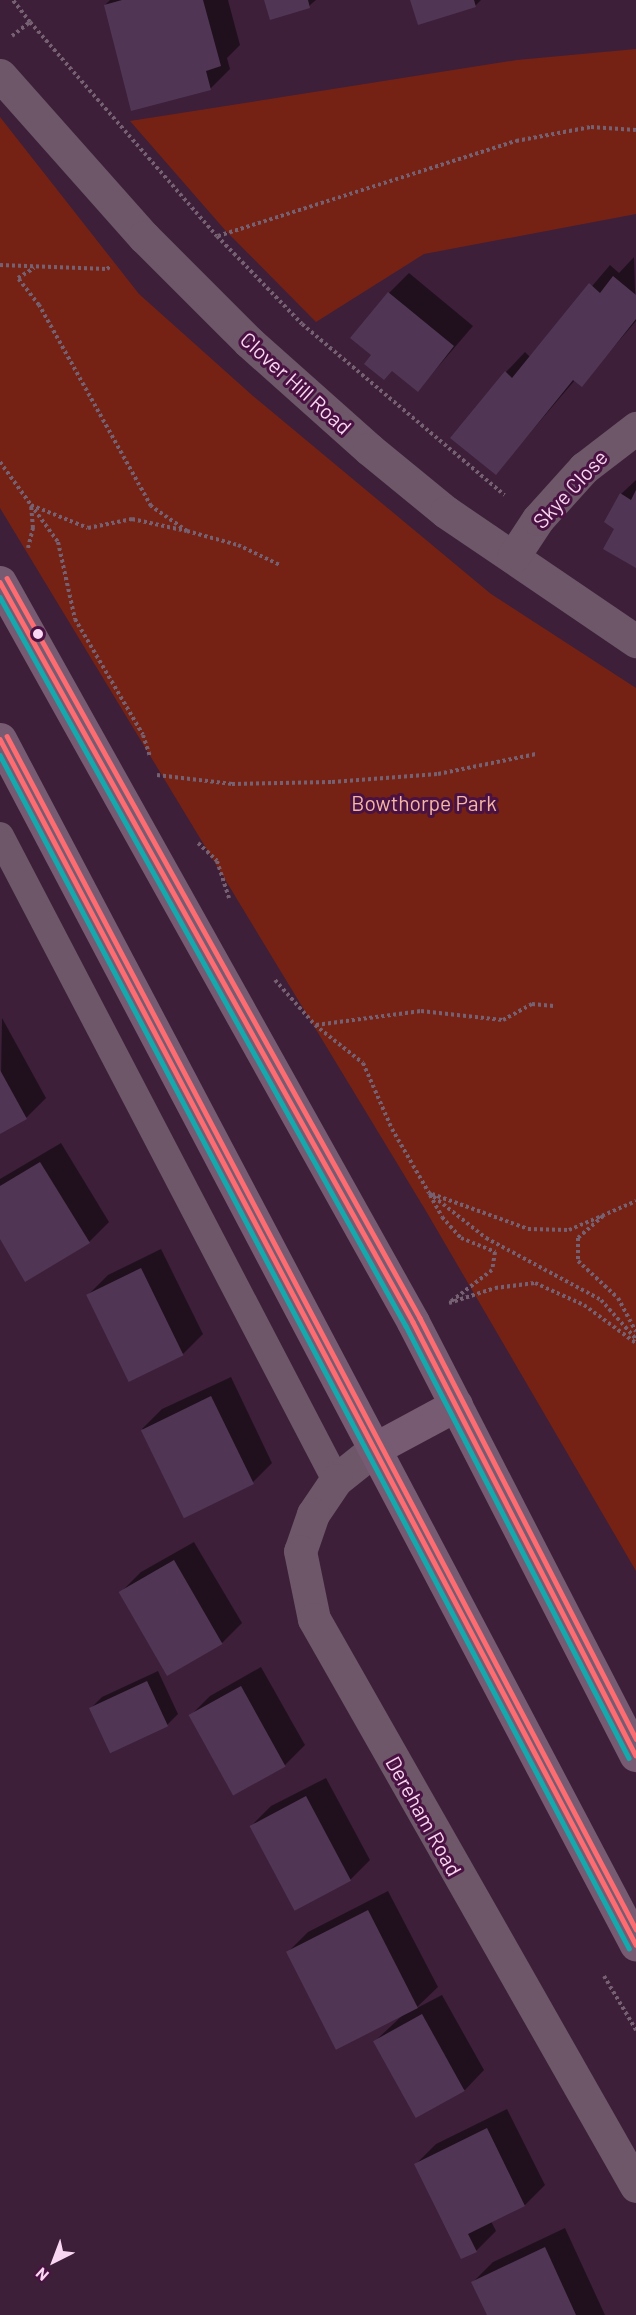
<!DOCTYPE html>
<html>
<head>
<meta charset="utf-8">
<style>
	body { margin:0 }
	#map { position:relative; width:636px; height:2315px; overflow:hidden; background:#3d1f39; font-family:Barlow,sans-serif }
	div>[style] { position:absolute }
	[style*='--x'] { left:calc(var(--x)*1px); top:calc(var(--y)*1px); width:calc(var(--w)*1px); rotate:calc(var(--a)*1deg) }
	.green>* { inset:0; background:#752214 }
	.shadow>* { inset:0; background:#0007 }
	.building>* { inset:0; background:#503654; transform-origin:0 0 }
	.path>* { height:4px; margin-top:-2px; transform-origin:0; background:repeating-linear-gradient(90deg,#756172 0 3px,transparent 0 6px) }
	.service>* { height:28px; margin:-14px; padding:0 14px; transform-origin:14px; border-radius:14px; background:#6d5769 }
	.minor>* { height:33px; margin:-16.5px; padding:0 16.5px; transform-origin:16.5px; border-radius:16.5px; background:#6d5769 }
	.trunk>* { height:33px; margin:-16.5px; padding:0 16.5px; transform-origin:16.5px; border-radius:16.5px; background:#775b72 }
	.bus-1>* { height:4.5px; margin:-2.25px; padding:0 2.25px; transform-origin:2.25px; border-radius:2.25px; background:#fc6c70 }
	.bus-2>* { height:4.5px; margin:-2.25px; padding:0 2.25px; transform-origin:2.25px; border-radius:2.25px; background:#13a9ad }
	.bus-3>* { height:4.5px; margin:-2.25px; padding:0 2.25px; transform-origin:2.25px; border-radius:2.25px; background:#fc6c70 }
	.dots>* { width:16px; height:16px; translate:-50% -50%; box-sizing:border-box; border:3px solid #4a1242; border-radius:50% }
	span { translate:-50% -50%; white-space:nowrap; text-align:center; line-height:1.15; -webkit-text-stroke:6px #4a1242; paint-order:stroke }
	.street-label { font-size:21px; color:#f9d6f1 }
	.park-label { font-size:21px; color:#f4b6a7 }
	.north { position:absolute; left:24px; top:2231px; width:60px; height:60px; -webkit-text-stroke:4px #4a1242; paint-order:stroke; rotate:222deg; font-size:16px; font-weight:700; line-height:24px; text-align:center; color:#f9d6f1 }
	.north::after { content:''; display:block; margin:auto; width:21px; height:27px; background:#f9d6f1; clip-path:polygon(50% 0,100% 100%,50% 72%,0 100%) }
</style>
</head>
<body>
<div id="map">
	<div class="green">
		<div style="clip-path:polygon(636px 49px,636px 214px,424px 254px,316px 322px,225px 230px,130px 121px,517px 60px)"></div>
		<div style="clip-path:polygon(0 117px,139px 294px,253px 396px,491px 594px,636px 688px,636px 1571px,426px 1211px,0 508px)"></div>
	</div>
	<div class="shadow">
		<div style="clip-path:polygon(110px 0,228px 0,240px 45px,227px 58px,230px 69px,210px 89px,105px 5px)"></div>
		<div style="clip-path:polygon(266px 0,316px 0,309px 6px)"></div>
		<div style="clip-path:polygon(412px 0,481px 0,475px 6px)"></div>
		<div style="clip-path:polygon(634px 257px,636px 321px,581px 385px,575px 380px,496px 473px,506px 372px,525px 352px,531px 358px,610px 265px,619px 273px)"></div>
		<div style="clip-path:polygon(409px 273px,473px 326px,418px 390px,373px 354px,389px 293px)"></div>
		<div style="clip-path:polygon(636px 480px,636px 566px,616px 528px,621px 494px)"></div>
		<div style="clip-path:polygon(2px 1018px,46px 1098px,26px 1118px,0 1132px)"></div>
		<div style="clip-path:polygon(61px 1143px,109px 1222px,89px 1242px,0 1237px,0 1179px)"></div>
		<div style="clip-path:polygon(161px 1249px,203px 1334px,183px 1354px,88px 1295px,108px 1275px)"></div>
		<div style="clip-path:polygon(231px 1377px,272px 1463px,252px 1483px,142px 1429px,162px 1409px)"></div>
		<div style="clip-path:polygon(194px 1542px,242px 1623px,222px 1643px,121px 1592px,141px 1572px)"></div>
		<div style="clip-path:polygon(261px 1667px,305px 1745px,285px 1765px,190px 1716px,210px 1696px)"></div>
		<div style="clip-path:polygon(158px 1671px,178px 1714px,167px 1725px,91px 1708px,102px 1697px)"></div>
		<div style="clip-path:polygon(326px 1778px,370px 1860px,350px 1880px,251px 1826px,271px 1806px)"></div>
		<div style="clip-path:polygon(388px 1891px,438px 1987px,415px 2009px,442px 1995px,484px 2070px,465px 2090px,375px 2041px,405px 2013px,288px 1952px,308px 1932px)"></div>
		<div style="clip-path:polygon(507px 2109px,545px 2185px,525px 2205px,491px 2221px,496px 2231px,476px 2251px,416px 2164px,436px 2144px)"></div>
		<div style="clip-path:polygon(565px 2228px,605px 2315px,488px 2315px,473px 2282px,493px 2262px)"></div>
	</div>
	<div class="building">
		<div style="clip-path:polygon(122px 0,203px 0,221px 66px,206px 71px,211px 90px,131px 111px,104px 5px)"></div>
		<div style="clip-path:polygon(264px 0,308px 0,310px 8px,270px 20px)"></div>
		<div style="clip-path:polygon(410px 0,474px 0,476px 7px,418px 25px)"></div>
		<div style="clip-path:polygon(613px 276px,636px 295px,636px 319px,582px 387px,573px 380px,496px 475px,450px 438px,505px 371px,512px 378px,589px 283px,600px 293px)"></div>
		<div style="clip-path:polygon(388px 292px,454px 346px,418px 392px,392px 371px,384px 380px,364px 364px,371px 355px,350px 338px)"></div>
		<div style="clip-path:polygon(636px 490px,636px 568px,603px 549px,614px 529px,604px 522px,620px 493px,631px 500px)"></div>
		<div style="clip-path:polygon(0 1070px,27px 1119px,0 1134px)"></div>
		<div style="clip-path:polygon(40px 1162px,90px 1243px,25px 1282px,0 1239px,0 1186px)"></div>
		<div style="left:141px;top:1268px;width:97px;height:61px;rotate:64deg"></div>
		<div style="left:211px;top:1396px;width:98px;height:78px;rotate:64deg"></div>
		<div style="left:174px;top:1560px;width:97px;height:64px;rotate:60deg"></div>
		<div style="left:147px;top:1681px;width:50px;height:64px;rotate:65deg"></div>
		<div style="left:241px;top:1686px;width:92px;height:60px;rotate:61deg"></div>
		<div style="left:306px;top:1796px;width:96px;height:64px;rotate:62deg"></div>
		<div style="left:368px;top:1910px;width:110px;height:92px;rotate:63deg"></div>
		<div style="left:422px;top:2014px;width:88px;height:56px;rotate:61deg"></div>
		<div style="clip-path:polygon(487px 2128px,525px 2206px,468px 2234px,477px 2252px,461px 2259px,414px 2164px)"></div>
		<div style="clip-path:polygon(545px 2247px,576px 2315px,487px 2315px,471px 2282px)"></div>
	</div>
	<div class="path">
		<div style="--x:30;--y:22;--w:284;--a:48.9"></div>
		<div style="--x:217;--y:236;--w:122;--a:46"></div>
		<div style="--x:302;--y:324;--w:265;--a:40.2"></div>
		<div style="--x:12;--y:36;--w:23;--a:-38"></div>
		<div style="--x:30;--y:22;--w:28;--a:-128"></div>
		<div style="--x:218;--y:236;--w:313;--a:-17.7"></div>
		<div style="--x:516;--y:141;--w:76;--a:-10.6"></div>
		<div style="--x:591;--y:127;--w:45;--a:3.8"></div>
		<div style="--x:0;--y:265;--w:107;--a:2.1"></div>
		<div style="--x:107;--y:269;--w:6;--a:-39"></div>
		<div style="--x:0;--y:462;--w:53;--a:54.2"></div>
		<div style="--x:31;--y:505;--w:61;--a:22"></div>
		<div style="--x:88;--y:528;--w:45;--a:-11.6"></div>
		<div style="--x:132;--y:519;--w:56;--a:12.3"></div>
		<div style="--x:187;--y:531;--w:44;--a:-145.2"></div>
		<div style="--x:151;--y:506;--w:230;--a:-119.1"></div>
		<div style="--x:39;--y:305;--w:34;--a:-128"></div>
		<div style="--x:18;--y:278;--w:19;--a:-32"></div>
		<div style="--x:31;--y:505;--w:46;--a:53.9"></div>
		<div style="--x:58;--y:542;--w:79;--a:77.6"></div>
		<div style="--x:75;--y:619;--w:134;--a:59.6"></div>
		<div style="--x:143;--y:735;--w:22;--a:72"></div>
		<div style="--x:187;--y:531;--w:53;--a:15.4"></div>
		<div style="--x:238;--y:545;--w:47;--a:25.5"></div>
		<div style="--x:28;--y:548;--w:21;--a:-76"></div>
		<div style="--x:33;--y:528;--w:23;--a:-95"></div>
		<div style="--x:157;--y:775;--w:76;--a:6.8"></div>
		<div style="--x:232;--y:784;--w:100;--a:-1.1"></div>
		<div style="--x:332;--y:782;--w:106;--a:-4.3"></div>
		<div style="--x:438;--y:774;--w:100;--a:-11.5"></div>
		<div style="--x:198;--y:843;--w:26;--a:43"></div>
		<div style="--x:217;--y:861;--w:39;--a:72"></div>
		<div style="--x:275;--y:980;--w:60;--a:48.4"></div>
		<div style="--x:315;--y:1025;--w:61;--a:38.4"></div>
		<div style="--x:363;--y:1063;--w:72;--a:66.3"></div>
		<div style="--x:392;--y:1129;--w:74;--a:60"></div>
		<div style="--x:429;--y:1193;--w:73;--a:38.3"></div>
		<div style="--x:486;--y:1238;--w:131;--a:28.3"></div>
		<div style="--x:601;--y:1300;--w:52;--a:48.1"></div>
		<div style="--x:316;--y:1025;--w:106;--a:-7.6"></div>
		<div style="--x:421;--y:1011;--w:82;--a:6.3"></div>
		<div style="--x:503;--y:1020;--w:33;--a:-29"></div>
		<div style="--x:532;--y:1004;--w:22;--a:5"></div>
		<div style="--x:432;--y:1194;--w:102;--a:20"></div>
		<div style="--x:528;--y:1229;--w:41;--a:1.4"></div>
		<div style="--x:569;--y:1230;--w:73;--a:-23.4"></div>
		<div style="--x:430;--y:1195;--w:25;--a:61"></div>
		<div style="--x:442;--y:1217;--w:28;--a:48"></div>
		<div style="--x:461;--y:1238;--w:37;--a:22"></div>
		<div style="--x:495;--y:1252;--w:18;--a:99"></div>
		<div style="--x:492;--y:1270;--w:54;--a:142.5"></div>
		<div style="--x:449;--y:1303;--w:48;--a:-18.1"></div>
		<div style="--x:495;--y:1288;--w:40;--a:-7.1"></div>
		<div style="--x:535;--y:1283;--w:54;--a:24.2"></div>
		<div style="--x:584;--y:1305;--w:64;--a:36.2"></div>
		<div style="--x:603;--y:1216;--w:33;--a:139"></div>
		<div style="--x:578;--y:1238;--w:23;--a:90"></div>
		<div style="--x:578;--y:1261;--w:54;--a:42.8"></div>
		<div style="--x:618;--y:1298;--w:38;--a:62"></div>
		<div style="--x:604;--y:1976;--w:63;--a:59.3"></div>
	</div>
	<div class="service">
		<div style="--x:0;--y:836;--w:726;--a:62.45"></div>
	</div>
	<div class="minor">
		<div style="--x:0;--y:75;--w:217;--a:48.4"></div>
		<div style="--x:144;--y:237;--w:148;--a:45"></div>
		<div style="--x:249;--y:342;--w:161;--a:41.7"></div>
		<div style="--x:369;--y:449;--w:99;--a:39.3"></div>
		<div style="--x:446;--y:512;--w:230;--a:34.2"></div>
		<div style="--x:513;--y:557;--w:45;--a:-56.7"></div>
		<div style="--x:538;--y:519;--w:69;--a:-48"></div>
		<div style="--x:584;--y:468;--w:66;--a:-37.6"></div>
		<div style="--x:376;--y:1448;--w:51;--a:141.3"></div>
		<div style="--x:336;--y:1480;--w:41;--a:124.1"></div>
		<div style="--x:313;--y:1514;--w:39;--a:109"></div>
		<div style="--x:300;--y:1551;--w:69;--a:78.4"></div>
		<div style="--x:314;--y:1619;--w:652;--a:60.41"></div>
	</div>
	<div class="trunk">
		<div style="--x:0;--y:582;--w:847;--a:60.83"></div>
		<div style="--x:413;--y:1322;--w:487;--a:62.8"></div>
		<div style="--x:0;--y:739;--w:1363;--a:62.19"></div>
		<div style="--x:376;--y:1448;--w:91;--a:-28.3"></div>
	</div>
	<div class="bus-1">
		<div style="--x:0;--y:582;--w:847;--a:60.83"></div>
		<div style="--x:413;--y:1322;--w:487;--a:62.8"></div>
		<div style="--x:0;--y:739;--w:1363;--a:62.19"></div>
	</div>
	<div class="bus-2">
		<div style="--x:0;--y:597;--w:834;--a:60.89"></div>
		<div style="--x:406;--y:1326;--w:486;--a:62.7"></div>
		<div style="--x:0;--y:755;--w:1349;--a:62.2"></div>
	</div>
	<div class="bus-3">
		<div style="--x:7;--y:578;--w:847;--a:60.83"></div>
		<div style="--x:420;--y:1318;--w:473;--a:62.8"></div>
		<div style="--x:7;--y:736;--w:1349;--a:62.2"></div>
	</div>
	<div class="dots">
		<div style="left:38px;top:634px;background:#f9d6f1"></div>
	</div>
	<div class="street-label">
		<span style="left:296px;top:383px;rotate:42deg">Clover Hill Road</span>
		<span style="left:570px;top:489px;rotate:-47deg">Skye Close</span>
		<span style="left:424px;top:1816px;rotate:61deg">Dereham Road</span>
	</div>
	<div class="park-label">
		<span style="left:424px;top:803px">Bowthorpe Park</span>
	</div>
	<div class="north">N</div>
</div>
</body>
</html>
